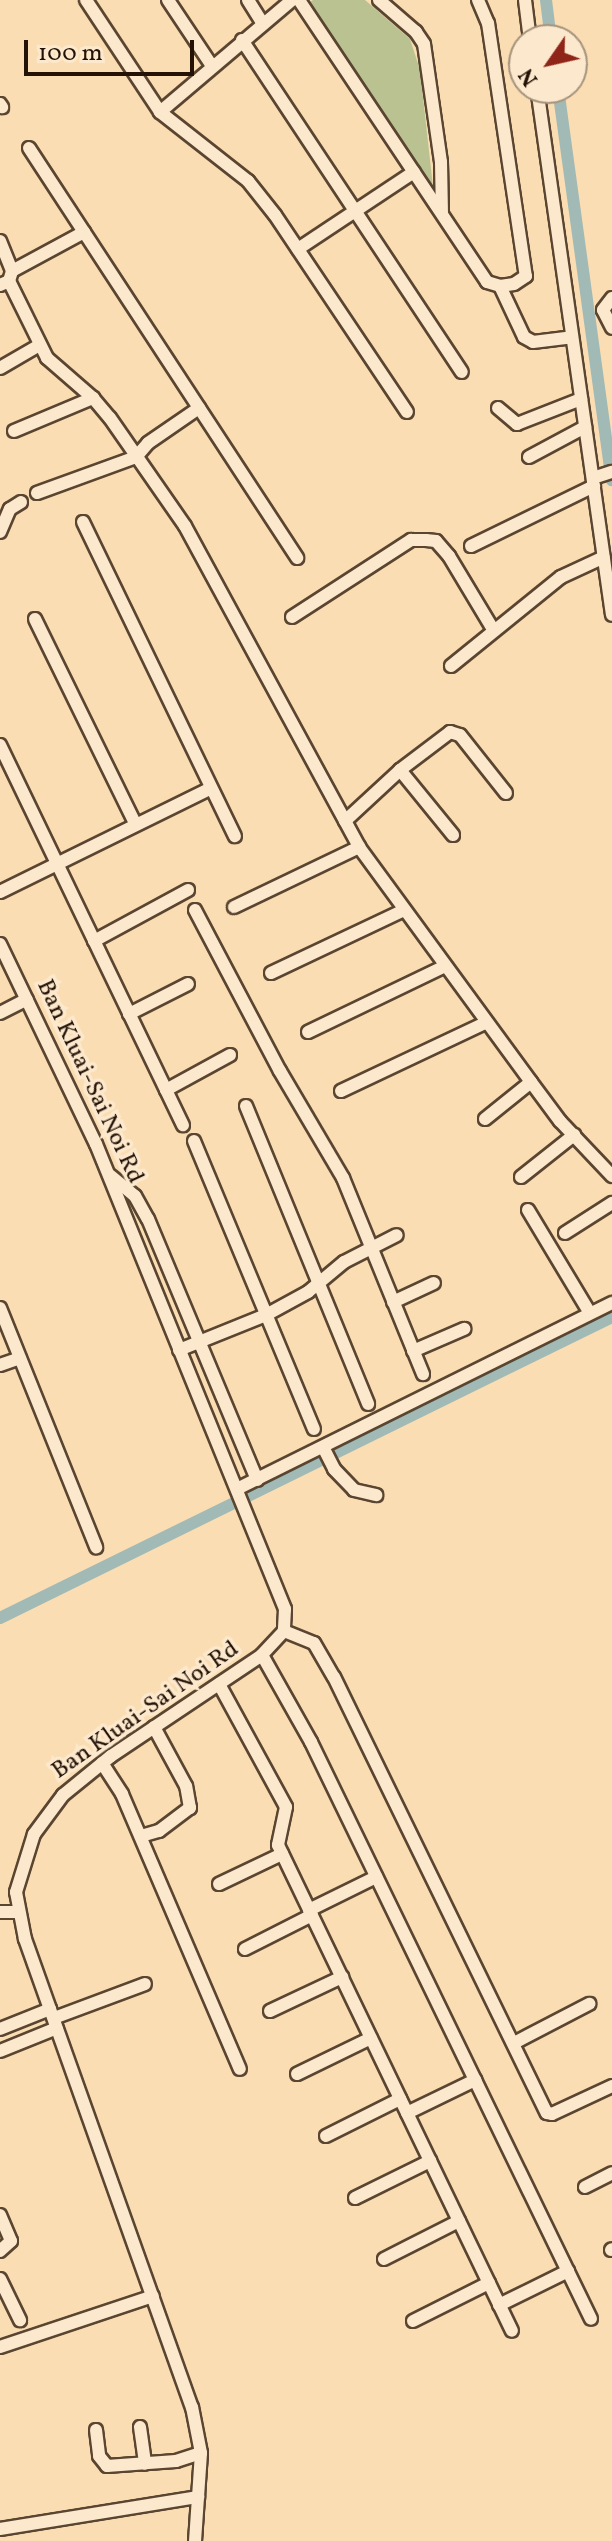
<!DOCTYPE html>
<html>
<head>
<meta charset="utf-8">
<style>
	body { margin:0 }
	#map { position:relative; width:612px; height:2541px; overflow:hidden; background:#faddb2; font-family:Vollkorn,serif }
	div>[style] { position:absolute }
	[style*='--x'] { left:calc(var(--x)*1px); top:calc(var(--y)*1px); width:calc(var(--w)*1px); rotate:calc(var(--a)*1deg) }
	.green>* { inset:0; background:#b9c290 }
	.canal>* { height:12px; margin:-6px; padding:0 6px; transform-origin:6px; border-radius:6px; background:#a1bab6 }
	.roads { filter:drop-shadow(2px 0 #5a4531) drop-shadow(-2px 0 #5a4531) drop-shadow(0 2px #5a4531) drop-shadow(0 -2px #5a4531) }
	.minor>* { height:12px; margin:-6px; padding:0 6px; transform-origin:6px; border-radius:6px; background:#fce9cd }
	span { translate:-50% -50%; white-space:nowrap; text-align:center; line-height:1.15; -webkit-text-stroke:7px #fce9cd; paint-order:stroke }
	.street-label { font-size:24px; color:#241206 }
	.north { position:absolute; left:508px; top:24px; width:80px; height:80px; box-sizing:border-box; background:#fce9cd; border:2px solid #a6937d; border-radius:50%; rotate:236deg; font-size:22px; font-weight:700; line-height:32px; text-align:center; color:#241206 }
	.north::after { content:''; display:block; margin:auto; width:28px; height:36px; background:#8f2418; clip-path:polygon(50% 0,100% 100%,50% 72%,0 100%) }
	.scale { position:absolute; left:24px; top:40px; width:170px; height:36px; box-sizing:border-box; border:4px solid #241206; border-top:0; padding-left:10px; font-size:24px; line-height:28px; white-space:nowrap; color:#241206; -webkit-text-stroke:6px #fce9cd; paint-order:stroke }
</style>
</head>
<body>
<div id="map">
	<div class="green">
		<div style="clip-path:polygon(313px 0,365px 0,410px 39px,420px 70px,433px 187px,310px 2px)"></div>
	</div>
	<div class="canal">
		<div style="--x:546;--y:0;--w:40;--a:82.9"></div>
		<div style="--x:558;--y:88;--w:396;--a:82.2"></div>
		<div style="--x:0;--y:1618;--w:682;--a:-26.19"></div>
	</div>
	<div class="roads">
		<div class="minor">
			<div style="--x:86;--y:0;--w:134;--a:56.5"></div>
			<div style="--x:160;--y:112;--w:112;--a:38.1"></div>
			<div style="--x:248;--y:181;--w:43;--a:51.5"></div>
			<div style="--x:275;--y:215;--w:237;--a:56.2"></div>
			<div style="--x:168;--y:0;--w:79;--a:56.3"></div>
			<div style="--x:248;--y:0;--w:26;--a:58"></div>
			<div style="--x:299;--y:0;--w:339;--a:56.3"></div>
			<div style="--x:487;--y:282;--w:14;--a:17"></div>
			<div style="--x:500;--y:286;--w:56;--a:64.8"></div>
			<div style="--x:524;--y:337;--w:10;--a:29"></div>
			<div style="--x:533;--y:342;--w:39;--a:-7"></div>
			<div style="--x:379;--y:0;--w:49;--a:40.9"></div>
			<div style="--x:416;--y:32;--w:14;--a:56"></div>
			<div style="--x:424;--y:44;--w:119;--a:81.8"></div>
			<div style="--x:441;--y:162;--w:50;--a:88.9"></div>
			<div style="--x:478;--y:0;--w:25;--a:67"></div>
			<div style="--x:488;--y:23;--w:256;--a:81.5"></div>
			<div style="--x:526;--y:276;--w:14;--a:146"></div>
			<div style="--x:514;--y:284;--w:14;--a:172"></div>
			<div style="--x:525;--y:0;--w:40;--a:82.9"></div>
			<div style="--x:242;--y:40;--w:398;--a:56.5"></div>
			<div style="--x:537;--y:88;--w:532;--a:81.9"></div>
			<div style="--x:0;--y:104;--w:4;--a:56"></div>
			<div style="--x:160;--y:112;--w:173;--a:-40.3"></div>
			<div style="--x:29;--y:148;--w:490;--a:56.8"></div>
			<div style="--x:0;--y:241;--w:32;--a:68"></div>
			<div style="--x:298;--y:249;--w:139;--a:-33.6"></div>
			<div style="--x:9;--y:281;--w:86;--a:63.7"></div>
			<div style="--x:47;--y:358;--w:61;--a:41"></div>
			<div style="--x:93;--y:398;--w:26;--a:50"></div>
			<div style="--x:110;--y:418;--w:131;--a:55.2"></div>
			<div style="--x:185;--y:526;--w:365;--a:61.5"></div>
			<div style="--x:359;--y:847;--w:291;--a:53.8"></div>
			<div style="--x:531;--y:1082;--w:49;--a:53.4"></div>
			<div style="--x:560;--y:1121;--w:76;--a:46.6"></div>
			<div style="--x:0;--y:285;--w:10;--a:-24"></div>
			<div style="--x:9;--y:281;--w:10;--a:-73"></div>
			<div style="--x:12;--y:271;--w:82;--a:-28.4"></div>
			<div style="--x:612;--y:298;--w:15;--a:127"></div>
			<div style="--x:603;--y:310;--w:20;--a:63"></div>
			<div style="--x:0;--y:368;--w:44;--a:-30.1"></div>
			<div style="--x:498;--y:408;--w:25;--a:40"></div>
			<div style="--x:517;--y:424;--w:69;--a:-21.3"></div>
			<div style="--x:14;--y:431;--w:86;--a:-22.7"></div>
			<div style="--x:529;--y:457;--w:64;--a:-28.2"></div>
			<div style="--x:593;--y:478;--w:20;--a:-18"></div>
			<div style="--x:37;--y:493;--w:105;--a:-20"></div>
			<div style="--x:136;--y:457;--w:18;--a:-49"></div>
			<div style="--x:148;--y:443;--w:62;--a:-34.5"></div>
			<div style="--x:83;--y:522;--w:349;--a:64.2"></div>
			<div style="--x:0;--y:532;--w:25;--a:-67"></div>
			<div style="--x:10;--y:509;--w:13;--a:-32"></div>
			<div style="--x:471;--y:546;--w:137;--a:-26"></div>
			<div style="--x:292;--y:617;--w:142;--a:-32.9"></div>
			<div style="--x:411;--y:540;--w:15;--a:0"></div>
			<div style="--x:426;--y:540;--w:10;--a:6"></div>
			<div style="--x:436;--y:541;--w:20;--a:49"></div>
			<div style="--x:449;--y:556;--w:87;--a:59"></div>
			<div style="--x:35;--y:619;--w:229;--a:63.9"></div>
			<div style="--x:451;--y:666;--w:141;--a:-39"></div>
			<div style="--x:561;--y:577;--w:47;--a:-24.9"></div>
			<div style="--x:0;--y:745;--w:422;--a:64.3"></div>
			<div style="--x:400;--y:770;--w:84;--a:50.8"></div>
			<div style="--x:345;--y:821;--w:75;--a:-42.8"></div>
			<div style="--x:400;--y:770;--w:63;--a:-37.2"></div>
			<div style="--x:450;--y:732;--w:10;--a:17"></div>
			<div style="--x:460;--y:735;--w:74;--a:51.6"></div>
			<div style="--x:0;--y:892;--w:235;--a:-26.2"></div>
			<div style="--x:234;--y:907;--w:139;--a:-25.6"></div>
			<div style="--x:195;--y:910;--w:182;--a:62.2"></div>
			<div style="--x:280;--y:1071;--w:124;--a:59.5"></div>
			<div style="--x:343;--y:1178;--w:212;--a:67.8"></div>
			<div style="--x:94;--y:941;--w:107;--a:-28.5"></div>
			<div style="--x:0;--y:944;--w:222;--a:64.4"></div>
			<div style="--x:96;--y:1144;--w:502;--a:67.88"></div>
			<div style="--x:285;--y:1609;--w:22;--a:93"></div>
			<div style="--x:284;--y:1631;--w:33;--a:133"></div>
			<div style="--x:262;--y:1655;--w:182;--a:146.2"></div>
			<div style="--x:111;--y:1756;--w:62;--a:140.9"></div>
			<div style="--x:63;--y:1795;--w:49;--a:126.6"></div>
			<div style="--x:34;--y:1834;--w:61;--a:107.2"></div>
			<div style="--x:16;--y:1892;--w:48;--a:79.2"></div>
			<div style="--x:25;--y:1939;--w:497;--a:70.4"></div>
			<div style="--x:192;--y:2407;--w:47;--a:78.9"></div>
			<div style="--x:201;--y:2453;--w:88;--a:93.9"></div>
			<div style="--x:271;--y:973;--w:147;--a:-25.3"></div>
			<div style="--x:0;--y:1013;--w:30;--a:-27"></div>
			<div style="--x:129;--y:1014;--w:66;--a:-27"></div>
			<div style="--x:308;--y:1032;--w:152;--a:-25.7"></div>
			<div style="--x:166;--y:1090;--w:73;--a:-28.7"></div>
			<div style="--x:341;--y:1091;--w:159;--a:-25.3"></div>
			<div style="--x:246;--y:1106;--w:322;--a:67.7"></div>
			<div style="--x:485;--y:1119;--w:59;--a:-38.8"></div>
			<div style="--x:194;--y:1141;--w:312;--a:67.4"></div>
			<div style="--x:111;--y:1176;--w:31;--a:40"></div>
			<div style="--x:135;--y:1196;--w:26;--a:61"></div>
			<div style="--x:148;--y:1219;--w:283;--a:67.3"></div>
			<div style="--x:521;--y:1177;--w:68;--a:-38.4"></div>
			<div style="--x:528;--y:1210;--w:120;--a:59"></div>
			<div style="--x:565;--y:1233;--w:56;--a:-32.6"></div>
			<div style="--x:393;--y:1302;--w:45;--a:-24.9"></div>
			<div style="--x:0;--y:1308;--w:258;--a:68.1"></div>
			<div style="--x:179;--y:1350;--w:94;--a:-21.9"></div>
			<div style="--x:266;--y:1315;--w:48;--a:-28.7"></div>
			<div style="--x:308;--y:1292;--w:47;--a:-39.8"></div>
			<div style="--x:344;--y:1262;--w:59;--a:-27"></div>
			<div style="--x:413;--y:1351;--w:56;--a:-23.3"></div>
			<div style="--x:0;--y:1365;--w:21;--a:-19"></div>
			<div style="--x:323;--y:1447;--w:25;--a:63"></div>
			<div style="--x:334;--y:1469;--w:29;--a:46"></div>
			<div style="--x:354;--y:1490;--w:23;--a:13"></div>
			<div style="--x:237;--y:1489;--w:419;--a:-26.4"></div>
			<div style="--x:284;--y:1631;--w:32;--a:22"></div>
			<div style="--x:314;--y:1643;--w:39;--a:60"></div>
			<div style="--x:334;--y:1677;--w:485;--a:64"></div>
			<div style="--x:547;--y:2113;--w:5;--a:11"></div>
			<div style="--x:552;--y:2114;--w:66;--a:-25"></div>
			<div style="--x:262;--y:1655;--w:100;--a:60.6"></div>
			<div style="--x:311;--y:1742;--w:641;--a:64.11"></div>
			<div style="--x:219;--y:1684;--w:140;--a:61.4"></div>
			<div style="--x:286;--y:1807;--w:39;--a:102"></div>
			<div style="--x:278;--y:1845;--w:539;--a:64.29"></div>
			<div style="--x:102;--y:1763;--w:37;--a:57"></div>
			<div style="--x:122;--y:1794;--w:299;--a:66.8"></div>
			<div style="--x:141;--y:1836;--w:19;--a:-16"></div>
			<div style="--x:159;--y:1831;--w:39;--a:-37"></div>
			<div style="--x:190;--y:1808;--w:22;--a:-100"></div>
			<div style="--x:186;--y:1786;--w:67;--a:-118.5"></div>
			<div style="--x:219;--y:1884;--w:70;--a:-25.5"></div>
			<div style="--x:309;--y:1910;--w:75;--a:-26.2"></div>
			<div style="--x:0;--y:1912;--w:18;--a:0"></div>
			<div style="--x:245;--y:1949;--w:75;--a:-26.9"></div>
			<div style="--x:270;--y:2011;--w:80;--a:-25.3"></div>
			<div style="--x:54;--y:2018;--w:97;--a:-20.5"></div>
			<div style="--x:0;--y:2029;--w:54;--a:-21.8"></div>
			<div style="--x:514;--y:2043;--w:85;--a:-27.5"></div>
			<div style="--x:0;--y:2051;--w:61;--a:-22"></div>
			<div style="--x:297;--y:2074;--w:82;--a:-25.9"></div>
			<div style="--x:407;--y:2113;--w:76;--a:-25.9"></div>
			<div style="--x:326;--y:2136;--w:83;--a:-26.6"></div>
			<div style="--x:585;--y:2187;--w:30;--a:-27"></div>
			<div style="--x:355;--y:2198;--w:84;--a:-26.3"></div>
			<div style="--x:0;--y:2215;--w:28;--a:67"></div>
			<div style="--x:11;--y:2241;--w:15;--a:138"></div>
			<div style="--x:611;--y:2250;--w:1;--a:-45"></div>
			<div style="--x:384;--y:2259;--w:84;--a:-26.9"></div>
			<div style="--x:0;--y:2279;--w:46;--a:64"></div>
			<div style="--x:499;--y:2305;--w:77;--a:-26.2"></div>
			<div style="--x:413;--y:2321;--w:85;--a:-26.6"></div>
			<div style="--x:0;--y:2347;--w:161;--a:-18.4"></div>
			<div style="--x:140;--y:2427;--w:37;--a:82"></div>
			<div style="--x:96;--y:2430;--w:26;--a:83"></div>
			<div style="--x:99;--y:2456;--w:13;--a:51"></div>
			<div style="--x:107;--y:2466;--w:69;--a:-4.1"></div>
			<div style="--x:176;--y:2461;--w:26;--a:-18"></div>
			<div style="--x:0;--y:2529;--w:201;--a:-9.2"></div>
		</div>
	</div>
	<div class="street-label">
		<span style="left:89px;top:1082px;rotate:65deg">Ban Kluai-Sai Noi Rd</span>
		<span style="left:146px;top:1711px;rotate:-35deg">Ban Kluai-Sai Noi Rd</span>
	</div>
	<div class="north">N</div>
	<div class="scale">100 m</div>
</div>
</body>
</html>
